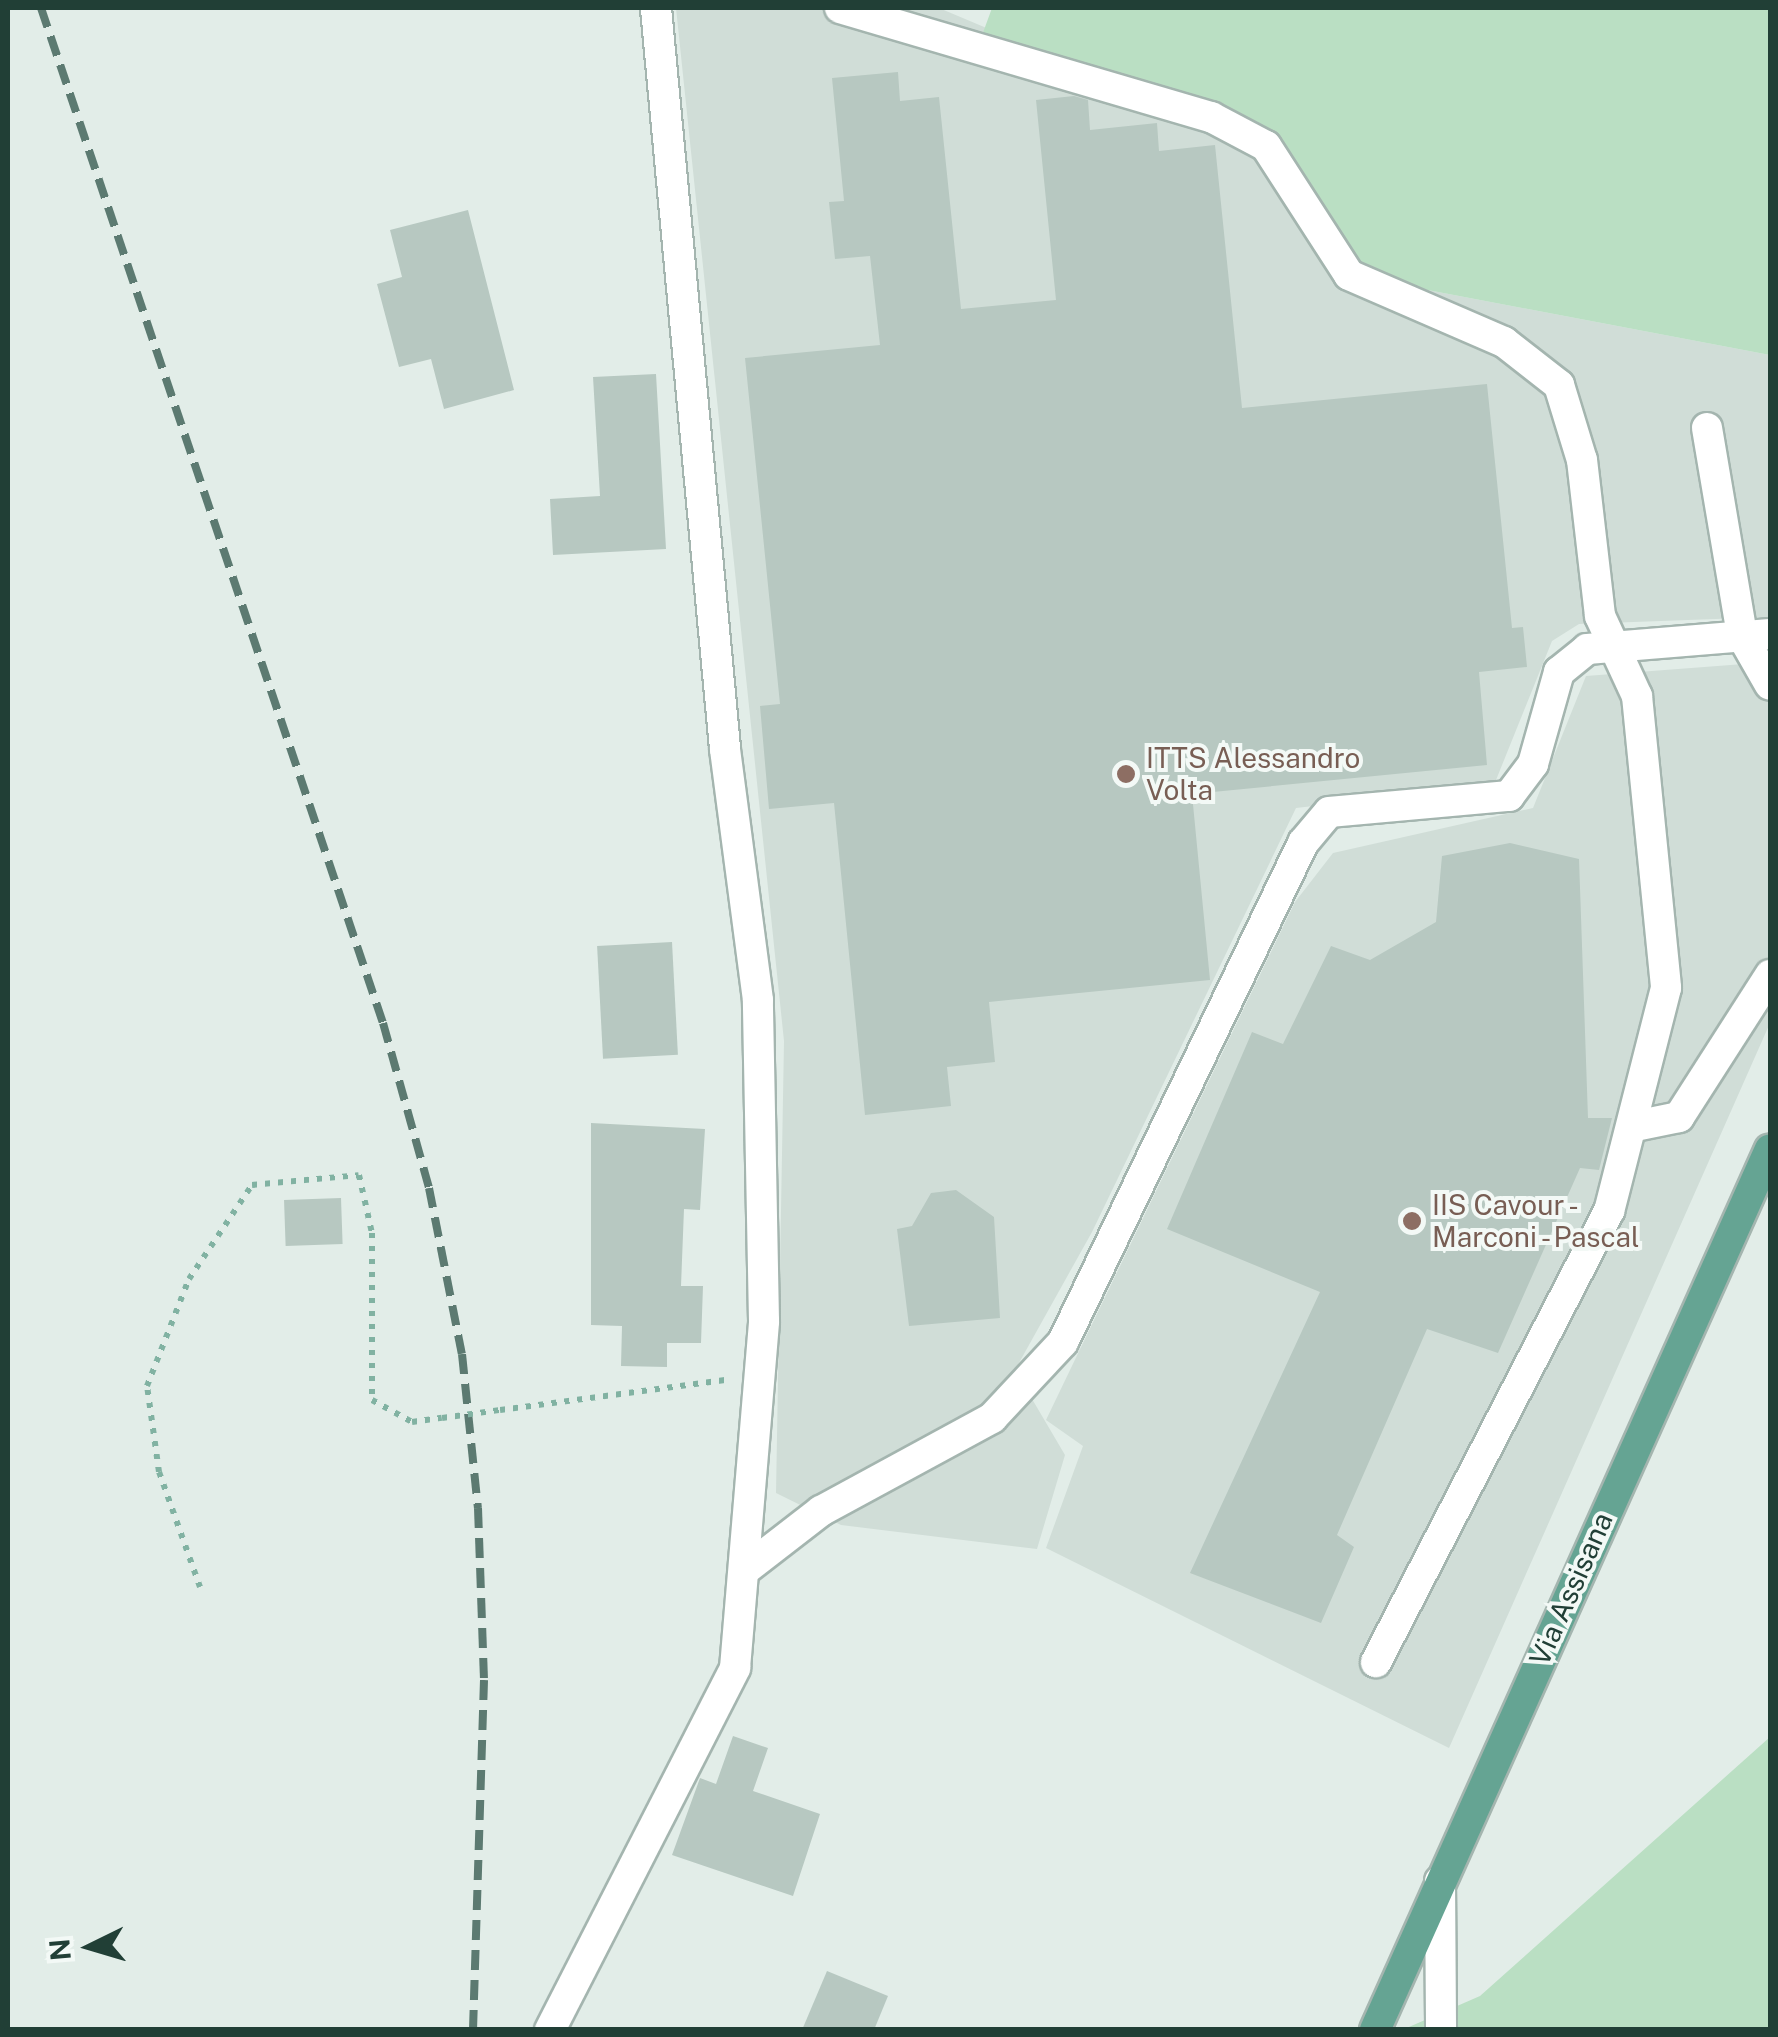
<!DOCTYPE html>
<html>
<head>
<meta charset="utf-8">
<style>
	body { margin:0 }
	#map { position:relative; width:1778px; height:2037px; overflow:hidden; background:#e2ede8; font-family:"Public Sans",sans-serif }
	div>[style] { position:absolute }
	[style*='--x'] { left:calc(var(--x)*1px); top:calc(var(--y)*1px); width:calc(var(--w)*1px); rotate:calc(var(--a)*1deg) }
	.built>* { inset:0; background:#d0ddd7 }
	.green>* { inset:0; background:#badfc3 }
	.building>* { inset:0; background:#b7c8c1; transform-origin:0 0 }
	.path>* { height:6px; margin-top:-3px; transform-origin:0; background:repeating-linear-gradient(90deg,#81b2a2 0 5px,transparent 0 13px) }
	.roads { filter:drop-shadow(2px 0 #a4b5af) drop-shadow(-2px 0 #a4b5af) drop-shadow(0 2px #a4b5af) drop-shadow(0 -2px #a4b5af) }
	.minor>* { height:30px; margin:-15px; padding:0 15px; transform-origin:15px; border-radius:15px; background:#fff }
	.major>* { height:30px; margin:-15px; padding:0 15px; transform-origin:15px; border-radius:15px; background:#65a493 }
	.rail>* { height:8px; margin-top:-4px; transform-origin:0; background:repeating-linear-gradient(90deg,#5c7a71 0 20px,transparent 0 30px) }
	.path-bridge>* { height:6px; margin-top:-3px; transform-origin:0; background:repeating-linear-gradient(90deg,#81b2a2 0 5px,transparent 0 13px) }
	.dots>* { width:28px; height:28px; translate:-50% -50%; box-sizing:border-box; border:5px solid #f3f9f6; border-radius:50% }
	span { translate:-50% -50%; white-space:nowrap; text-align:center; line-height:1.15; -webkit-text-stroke:8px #f3f9f6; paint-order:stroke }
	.education-label { font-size:28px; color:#785e54 }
	.left { translate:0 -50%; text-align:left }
	.street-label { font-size:28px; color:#213f36 }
	.frame { position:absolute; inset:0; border:10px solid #213f36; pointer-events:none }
	.north { position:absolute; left:40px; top:1897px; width:100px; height:100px; -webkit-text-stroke:8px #f3f9f6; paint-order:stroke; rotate:265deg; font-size:28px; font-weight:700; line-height:40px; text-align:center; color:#213f36 }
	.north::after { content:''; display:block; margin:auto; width:35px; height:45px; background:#213f36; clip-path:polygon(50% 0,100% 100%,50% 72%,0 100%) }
</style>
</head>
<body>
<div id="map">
	<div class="built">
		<div style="clip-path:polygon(676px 8px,939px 8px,1266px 146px,1349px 275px,1770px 355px,1770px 617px,1579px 624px,1552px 641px,1494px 785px,1296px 808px,1092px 1232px,1015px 1370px,1065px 1455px,1037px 1549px,841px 1525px,776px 1493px,784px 1041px)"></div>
		<div style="clip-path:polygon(1770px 662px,1770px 1023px,1449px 1748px,1046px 1548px,1083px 1446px,1046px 1420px,1295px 902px,1333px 853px,1533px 808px,1586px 676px)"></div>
	</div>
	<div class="green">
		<div style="clip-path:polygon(992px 8px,1770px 8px,1770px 355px,1349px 275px,1266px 146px,977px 49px)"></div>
		<div style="clip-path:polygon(1770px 1737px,1770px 2029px,1402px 2030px,1480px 1996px)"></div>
	</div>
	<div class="building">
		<div style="clip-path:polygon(898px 72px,900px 101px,939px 97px,961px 309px,1056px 300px,1036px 100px,1074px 96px,1088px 100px,1090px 130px,1157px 123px,1159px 151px,1215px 145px,1242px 408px,1487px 384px,1512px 628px,1523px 627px,1527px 667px,1479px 672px,1487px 765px,1192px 794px,1210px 980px,989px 1002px,995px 1062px,947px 1067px,951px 1106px,865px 1115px,834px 803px,769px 809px,760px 706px,780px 704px,745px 358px,880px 345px,870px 256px,835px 259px,829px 202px,844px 201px,832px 78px)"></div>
		<div style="clip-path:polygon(468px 210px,514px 390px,444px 409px,431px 359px,399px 367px,377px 284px,402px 277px,390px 230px)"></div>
		<div style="clip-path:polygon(656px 374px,666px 549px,553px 555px,550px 499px,600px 496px,593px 377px)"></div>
		<div style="clip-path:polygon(1510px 843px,1579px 859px,1588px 1118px,1612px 1118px,1599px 1170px,1580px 1168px,1498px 1353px,1427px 1329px,1337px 1535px,1354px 1547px,1321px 1623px,1190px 1573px,1320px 1292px,1167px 1229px,1252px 1032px,1283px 1044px,1331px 946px,1370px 960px,1436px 922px,1442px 856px)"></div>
		<div style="left:672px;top:942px;width:113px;height:75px;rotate:87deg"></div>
		<div style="clip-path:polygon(591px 1123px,705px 1129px,700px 1210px,684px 1209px,681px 1286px,703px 1286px,701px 1343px,667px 1343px,667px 1367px,621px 1366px,622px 1326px,591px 1325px)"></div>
		<div style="clip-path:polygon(956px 1190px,994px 1217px,1000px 1318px,909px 1326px,897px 1229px,912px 1226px,931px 1193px)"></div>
		<div style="left:341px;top:1198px;width:46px;height:57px;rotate:88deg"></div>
		<div style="clip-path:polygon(733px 1736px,768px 1748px,753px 1791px,820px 1814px,793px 1896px,672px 1855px,700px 1778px,716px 1784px)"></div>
		<div style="clip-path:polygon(827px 1971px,888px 1996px,874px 2030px,802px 2030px)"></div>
	</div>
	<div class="path">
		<div style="--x:500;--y:1410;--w:227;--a:-7.6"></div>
		<div style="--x:200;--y:1587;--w:122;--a:-109.6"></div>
		<div style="--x:159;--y:1472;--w:87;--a:-97.9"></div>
		<div style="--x:147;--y:1386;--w:115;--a:-68.6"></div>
		<div style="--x:189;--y:1279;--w:113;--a:-56.2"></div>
		<div style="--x:252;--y:1185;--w:107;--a:-5.3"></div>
		<div style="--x:359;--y:1175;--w:59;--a:77.4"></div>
		<div style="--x:372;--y:1233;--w:167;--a:90"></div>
		<div style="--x:372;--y:1400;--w:46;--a:28.8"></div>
		<div style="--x:412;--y:1422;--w:30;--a:-8"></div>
	</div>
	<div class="roads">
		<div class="minor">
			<div style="--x:840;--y:8;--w:387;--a:16.4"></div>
			<div style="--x:1211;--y:117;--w:62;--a:27.8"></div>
			<div style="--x:1266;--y:146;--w:153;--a:57.2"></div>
			<div style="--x:1349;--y:275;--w:169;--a:23.4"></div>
			<div style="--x:1504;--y:342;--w:70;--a:38"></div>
			<div style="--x:1559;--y:385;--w:78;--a:73"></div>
			<div style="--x:1582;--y:460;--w:157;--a:83.4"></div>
			<div style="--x:1600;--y:616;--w:88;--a:65.2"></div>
			<div style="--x:1637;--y:696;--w:293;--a:84.3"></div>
			<div style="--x:1666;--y:988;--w:230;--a:104.3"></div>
			<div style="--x:1609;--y:1211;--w:508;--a:117.32"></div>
			<div style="--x:1707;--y:428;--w:211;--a:80.4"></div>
			<div style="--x:1742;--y:636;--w:56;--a:60.3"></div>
			<div style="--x:1635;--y:1126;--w:45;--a:-11.6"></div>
			<div style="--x:1679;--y:1117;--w:169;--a:-57.3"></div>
			<div style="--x:746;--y:1569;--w:95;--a:-37.7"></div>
			<div style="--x:821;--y:1511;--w:195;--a:-28.5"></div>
			<div style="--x:992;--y:1418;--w:104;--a:-46.9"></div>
			<div style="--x:1063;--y:1342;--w:554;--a:-64.31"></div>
			<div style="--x:1303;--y:843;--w:40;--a:-50"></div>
			<div style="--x:1329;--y:812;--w:181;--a:-5.1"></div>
			<div style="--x:1509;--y:796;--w:40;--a:-53"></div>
			<div style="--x:1533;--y:764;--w:96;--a:-74.2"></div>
			<div style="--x:1559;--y:672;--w:36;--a:-39"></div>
			<div style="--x:1587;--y:649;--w:184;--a:-4.7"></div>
			<div style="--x:1440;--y:1881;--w:149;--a:89.6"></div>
			<div style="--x:550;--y:2030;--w:407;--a:-62.9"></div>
			<div style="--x:735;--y:1668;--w:348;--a:-85.2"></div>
			<div style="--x:764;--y:1321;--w:321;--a:-91.1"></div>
			<div style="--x:758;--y:1000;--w:254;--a:-97.5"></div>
			<div style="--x:725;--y:748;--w:743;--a:-95.33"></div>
		</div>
		<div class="major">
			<div style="--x:1375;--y:2030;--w:965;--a:-65.85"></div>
		</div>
	</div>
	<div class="rail">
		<div style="--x:41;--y:8;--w:1071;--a:71.38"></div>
		<div style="--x:383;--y:1023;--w:171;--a:74.4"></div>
		<div style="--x:429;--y:1188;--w:169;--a:78.8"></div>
		<div style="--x:462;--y:1354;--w:155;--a:84.1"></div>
		<div style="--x:478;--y:1508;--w:172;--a:88"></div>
		<div style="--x:484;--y:1680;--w:350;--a:91.8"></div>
	</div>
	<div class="path-bridge">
		<div style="--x:442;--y:1418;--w:59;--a:-7.9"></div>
	</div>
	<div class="dots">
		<div style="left:1126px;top:774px;background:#8d6e63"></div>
		<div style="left:1412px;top:1221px;background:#8d6e63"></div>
	</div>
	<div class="education-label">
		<span class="left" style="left:1146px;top:774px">ITTS Alessandro<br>Volta</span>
		<span class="left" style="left:1432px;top:1221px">IIS Cavour -<br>Marconi - Pascal</span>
	</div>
	<div class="street-label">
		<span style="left:1571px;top:1589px;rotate:-66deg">Via Assisana</span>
	</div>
	<div class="frame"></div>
	<div class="north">N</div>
</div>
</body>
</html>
